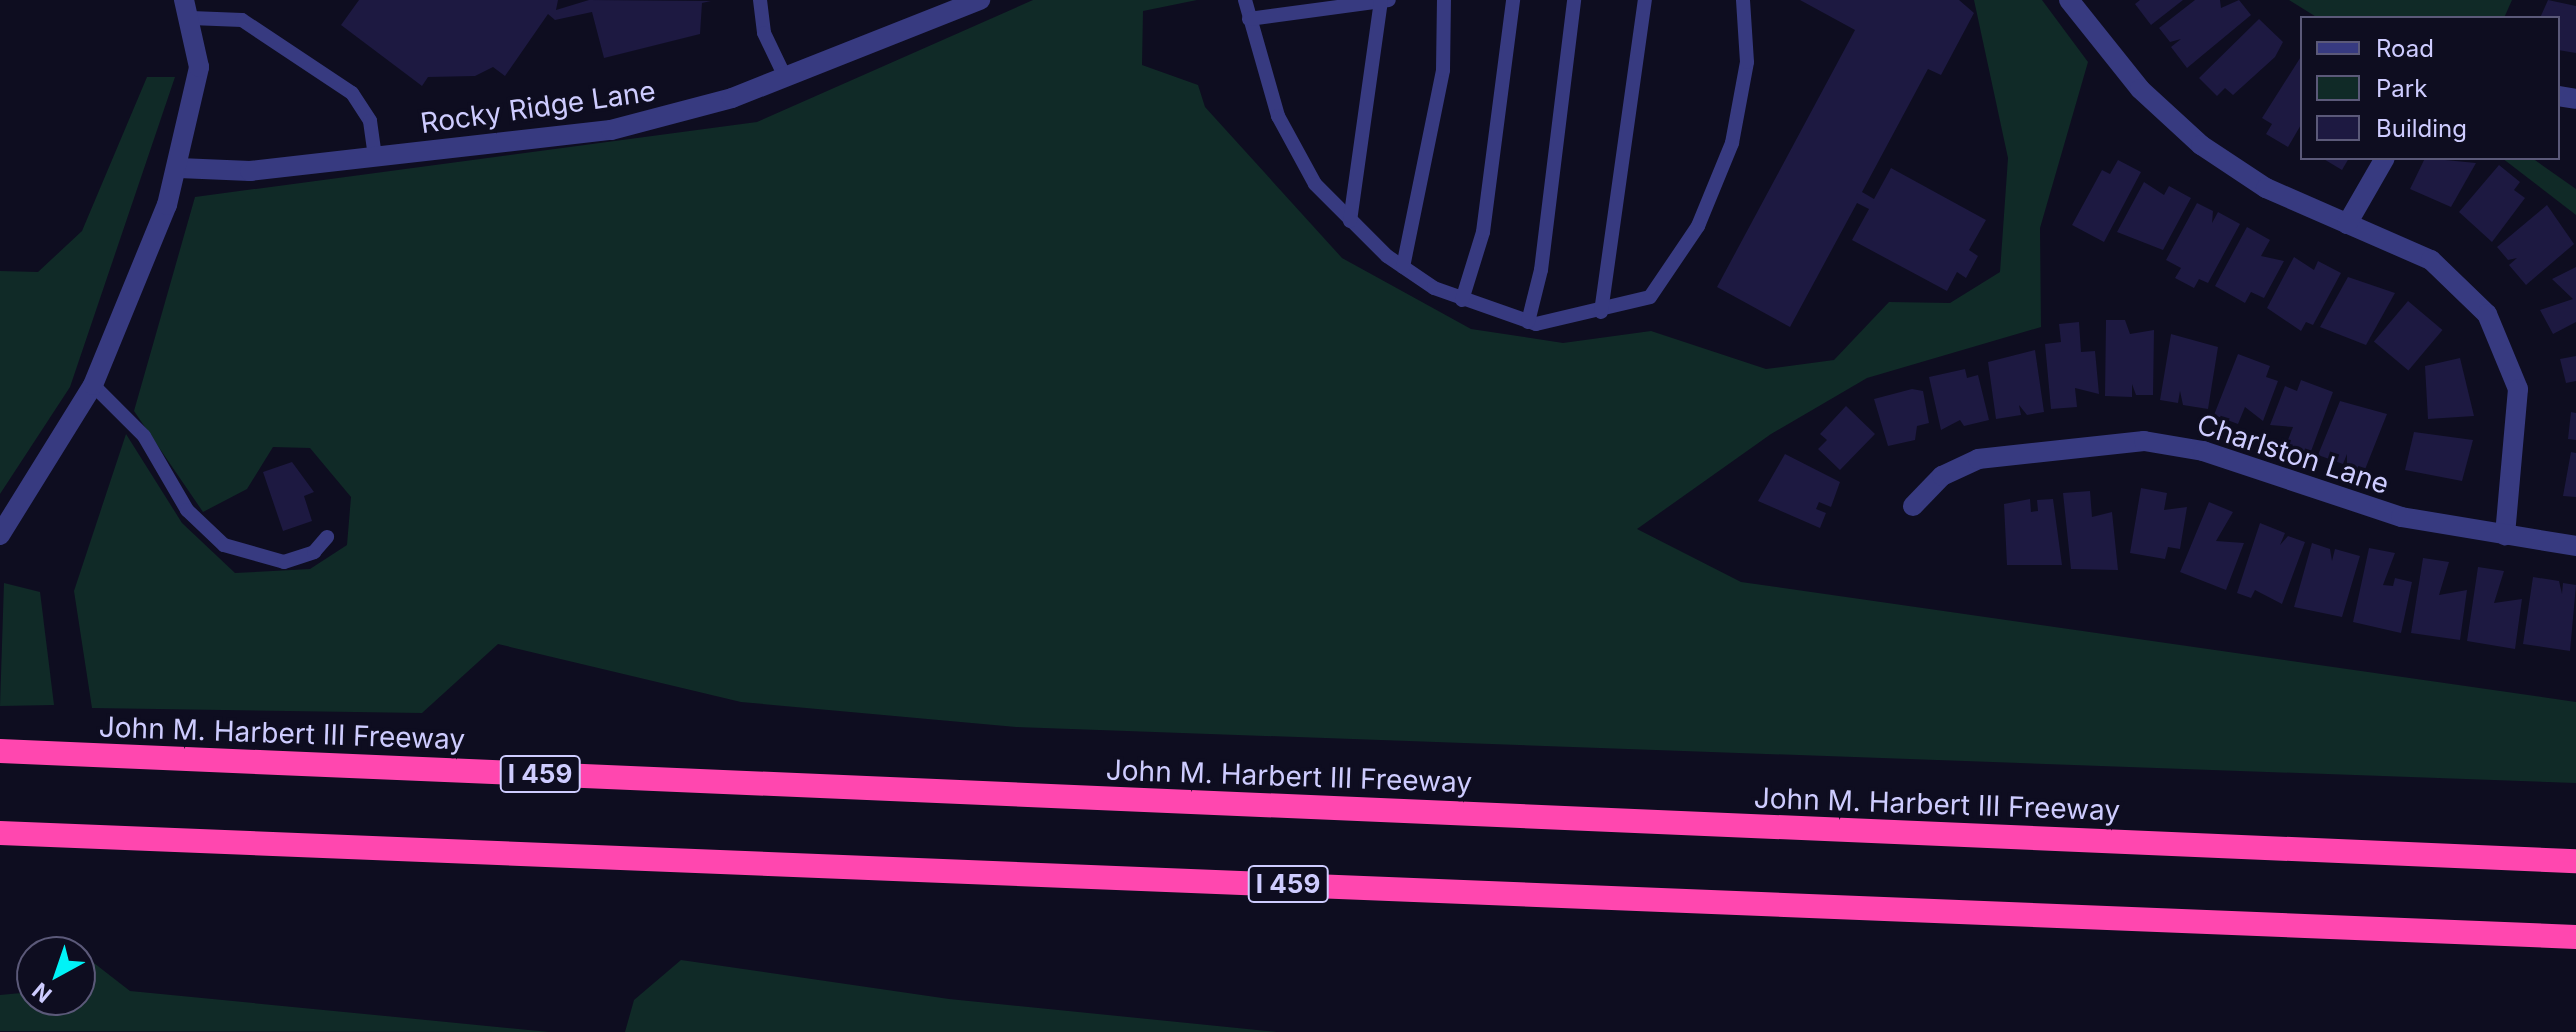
<!DOCTYPE html>
<html>
<head>
<meta charset="utf-8">
<style>
	body { margin:0 }
	#map { position:relative; width:2576px; height:1032px; overflow:hidden; background:#0e0d20; font-family:Inter,sans-serif }
	div>[style] { position:absolute }
	[style*='--x'] { left:calc(var(--x)*1px); top:calc(var(--y)*1px); width:calc(var(--w)*1px); rotate:calc(var(--a)*1deg) }
	.green>* { inset:0; background:#102a27 }
	.building>* { inset:0; background:#1d1941; transform-origin:0 0 }
	.service>* { height:14px; margin:-7px; padding:0 7px; transform-origin:7px; border-radius:7px; background:#373a80 }
	.minor>* { height:20px; margin:-10px; padding:0 10px; transform-origin:10px; border-radius:10px; background:#373a80 }
	.tertiary>* { height:20px; margin:-10px; padding:0 10px; transform-origin:10px; border-radius:10px; background:#373a80 }
	.motorway>* { height:24px; margin:-12px; padding:0 12px; transform-origin:12px; border-radius:12px; background:#ff47af }
	span { translate:-50% -50%; white-space:nowrap; text-align:center; line-height:1.15; -webkit-text-stroke:7px #0e0d20; paint-order:stroke }
	.shield-label span { padding:2px 6px; background:#0e0d20; border:2px solid; border-radius:6px; -webkit-text-stroke-width:0 }
	.shield-label { font-size:26px; color:#ceccff; font-weight:700 }
	.street-label { font-size:28px; color:#ceccff }
	.legend { position:absolute; left:2300px; top:16px; width:260px; height:144px; box-sizing:border-box; background:#0e0d20; border:2px solid #5b5979; margin:0; padding:10px 14px; list-style:none; font-size:24px; color:#ceccff }
	.legend li { display:flex; align-items:center; gap:16px; height:40px }
	.legend b { width:40px; border:2px solid #5b5979 }
	.north { position:absolute; left:16px; top:936px; width:80px; height:80px; box-sizing:border-box; background:#0e0d20; border:2px solid #5b5979; border-radius:50%; rotate:220deg; font-size:22px; font-weight:700; line-height:32px; text-align:center; color:#ceccff }
	.north::after { content:''; display:block; margin:auto; width:28px; height:36px; background:#00f3f7; clip-path:polygon(50% 0,100% 100%,50% 72%,0 100%) }
</style>
</head>
<body>
<div id="map">
	<div class="green">
		<div style="clip-path:polygon(1033px 0,1197px 0,1143px 11px,1142px 65px,1198px 85px,1205px 107px,1342px 258px,1471px 329px,1563px 343px,1651px 331px,1766px 369px,1834px 360px,1889px 302px,1950px 303px,2000px 272px,2008px 158px,1974px 0,2042px 0,2088px 62px,2040px 228px,2041px 327px,1867px 378px,1771px 434px,1637px 529px,1741px 582px,2576px 702px,2576px 783px,1016px 727px,741px 702px,498px 644px,422px 713px,92px 708px,74px 591px,126px 434px,182px 523px,235px 573px,310px 569px,347px 545px,351px 497px,310px 448px,273px 447px,247px 489px,203px 512px,134px 411px,195px 197px,757px 122px)"></div>
		<div style="clip-path:polygon(2289px 0,2512px 0,2504px 18px,2318px 18px)"></div>
		<div style="clip-path:polygon(147px 77px,175px 77px,70px 387px,0 494px,0 271px,38px 272px,82px 231px)"></div>
		<div style="clip-path:polygon(2502px 158px,2532px 158px,2576px 189px,2576px 215px)"></div>
		<div style="clip-path:polygon(4px 583px,40px 592px,54px 705px,0 706px)"></div>
		<div style="clip-path:polygon(81px 953px,130px 991px,549px 1032px,0 1031px,0 995px,32px 992px,32px 1000px,80px 1000px)"></div>
		<div style="clip-path:polygon(681px 960px,949px 999px,1277px 1032px,625px 1032px,634px 1000px)"></div>
	</div>
	<div class="building">
		<div style="clip-path:polygon(359px 0,558px 0,556px 10px,589px 0,711px 1px,702px 3px,700px 34px,604px 58px,592px 12px,555px 20px,548px 14px,505px 76px,493px 67px,475px 76px,428px 77px,422px 86px,341px 25px)"></div>
		<div style="clip-path:polygon(1800px 0,1959px 0,1974px 13px,1941px 75px,1928px 69px,1862px 192px,1874px 199px,1891px 168px,1986px 220px,1969px 250px,1978px 256px,1966px 278px,1957px 272px,1947px 291px,1852px 240px,1869px 209px,1857px 203px,1790px 327px,1717px 287px,1855px 30px)"></div>
		<div style="clip-path:polygon(2140px 0,2183px 0,2151px 25px,2135px 4px)"></div>
		<div style="clip-path:polygon(2195px 0,2220px 0,2221px 8px,2239px 0,2251px 15px,2187px 68px,2171px 47px,2181px 39px,2170px 42px,2159px 28px)"></div>
		<div style="clip-path:polygon(2548px 0,2576px 6px,2576px 53px,2558px 50px,2558px 18px,2540px 18px)"></div>
		<div style="clip-path:polygon(2259px 19px,2283px 42px,2275px 57px,2233px 95px,2225px 88px,2217px 96px,2199px 78px)"></div>
		<div style="clip-path:polygon(2302px 55px,2302px 123px,2288px 147px,2266px 134px,2272px 124px,2262px 118px)"></div>
		<div style="clip-path:polygon(2322px 158px,2349px 158px,2342px 170px)"></div>
		<div style="clip-path:polygon(2425px 158px,2476px 163px,2451px 207px,2410px 189px)"></div>
		<div style="clip-path:polygon(2118px 160px,2141px 172px,2104px 242px,2072px 225px,2102px 170px,2110px 174px)"></div>
		<div style="clip-path:polygon(2499px 165px,2520px 182px,2514px 190px,2525px 198px,2492px 242px,2459px 212px)"></div>
		<div style="clip-path:polygon(2144px 182px,2164px 195px,2169px 186px,2191px 198px,2163px 250px,2117px 232px)"></div>
		<div style="clip-path:polygon(2197px 203px,2213px 211px,2212px 223px,2218px 212px,2240px 224px,2208px 283px,2199px 279px,2194px 288px,2175px 278px,2181px 268px,2166px 260px)"></div>
		<div style="clip-path:polygon(2547px 205px,2574px 244px,2526px 285px,2509px 265px,2517px 258px,2508px 260px,2497px 247px)"></div>
		<div style="clip-path:polygon(2247px 227px,2270px 240px,2261px 256px,2284px 261px,2264px 298px,2251px 292px,2245px 303px,2215px 286px)"></div>
		<div style="clip-path:polygon(2294px 257px,2314px 270px,2318px 261px,2341px 273px,2313px 325px,2306px 322px,2301px 331px,2267px 308px)"></div>
		<div style="clip-path:polygon(2576px 267px,2576px 322px,2553px 334px,2540px 310px,2573px 299px,2552px 279px)"></div>
		<div style="clip-path:polygon(2348px 277px,2395px 293px,2366px 345px,2320px 327px)"></div>
		<div style="left:2408px;top:301px;width:45px;height:53px;rotate:40deg"></div>
		<div style="clip-path:polygon(2106px 320px,2125px 320px,2130px 334px,2154px 330px,2153px 395px,2136px 395px,2132px 384px,2132px 397px,2105px 396px)"></div>
		<div style="clip-path:polygon(2079px 322px,2081px 352px,2095px 351px,2099px 394px,2075px 388px,2077px 407px,2051px 409px,2045px 344px,2061px 342px,2059px 324px)"></div>
		<div style="clip-path:polygon(2171px 334px,2218px 347px,2208px 409px,2183px 405px,2180px 391px,2178px 403px,2160px 400px)"></div>
		<div style="clip-path:polygon(2035px 350px,2044px 412px,2027px 415px,2019px 405px,2021px 415px,1996px 419px,1988px 362px)"></div>
		<div style="clip-path:polygon(2238px 354px,2270px 366px,2266px 377px,2278px 381px,2263px 421px,2245px 407px,2238px 424px,2214px 415px)"></div>
		<div style="clip-path:polygon(2576px 356px,2576px 381px,2566px 383px,2560px 359px)"></div>
		<div style="clip-path:polygon(2460px 358px,2474px 416px,2428px 419px,2425px 366px)"></div>
		<div style="clip-path:polygon(1965px 369px,1967px 378px,1978px 375px,1989px 420px,1964px 426px,1960px 420px,1941px 430px,1929px 377px)"></div>
		<div style="clip-path:polygon(2301px 380px,2333px 392px,2310px 454px,2286px 445px,2293px 427px,2270px 425px,2285px 386px,2297px 391px)"></div>
		<div style="clip-path:polygon(1912px 389px,1923px 391px,1929px 423px,1917px 426px,1915px 440px,1888px 446px,1874px 399px)"></div>
		<div style="clip-path:polygon(2340px 401px,2387px 414px,2364px 472px,2347px 466px,2347px 454px,2343px 464px,2318px 455px)"></div>
		<div style="clip-path:polygon(1846px 406px,1875px 434px,1840px 470px,1818px 449px,1827px 440px,1820px 434px)"></div>
		<div style="clip-path:polygon(2571px 412px,2576px 413px,2576px 440px,2568px 439px)"></div>
		<div style="clip-path:polygon(2414px 432px,2473px 440px,2462px 481px,2405px 470px)"></div>
		<div style="clip-path:polygon(2571px 452px,2576px 453px,2576px 497px,2563px 496px)"></div>
		<div style="clip-path:polygon(1785px 454px,1840px 482px,1831px 507px,1819px 502px,1816px 509px,1826px 513px,1820px 528px,1758px 501px)"></div>
		<div style="clip-path:polygon(292px 462px,314px 492px,304px 496px,312px 521px,283px 531px,263px 472px)"></div>
		<div style="clip-path:polygon(2141px 488px,2167px 493px,2164px 510px,2187px 507px,2180px 549px,2168px 547px,2165px 559px,2130px 553px)"></div>
		<div style="clip-path:polygon(2090px 491px,2092px 517px,2112px 512px,2118px 570px,2071px 569px,2063px 493px)"></div>
		<div style="clip-path:polygon(2030px 499px,2031px 512px,2038px 511px,2037px 500px,2053px 499px,2062px 565px,2007px 565px,2004px 504px)"></div>
		<div style="clip-path:polygon(2209px 502px,2233px 512px,2216px 541px,2244px 543px,2226px 590px,2180px 572px)"></div>
		<div style="clip-path:polygon(2260px 523px,2285px 533px,2280px 545px,2288px 536px,2305px 542px,2282px 604px,2255px 590px,2251px 598px,2237px 593px)"></div>
		<div style="clip-path:polygon(2312px 543px,2330px 549px,2332px 561px,2335px 549px,2360px 556px,2342px 617px,2294px 607px)"></div>
		<div style="clip-path:polygon(2369px 548px,2395px 553px,2383px 585px,2393px 586px,2395px 578px,2412px 582px,2401px 633px,2353px 622px)"></div>
		<div style="clip-path:polygon(2423px 558px,2449px 562px,2439px 595px,2467px 590px,2460px 640px,2411px 633px)"></div>
		<div style="clip-path:polygon(2478px 567px,2504px 571px,2494px 603px,2522px 599px,2515px 649px,2467px 641px)"></div>
		<div style="clip-path:polygon(2533px 577px,2559px 581px,2562px 594px,2563px 583px,2576px 585px,2570px 651px,2523px 644px)"></div>
	</div>
	<div class="service">
		<div style="--x:760;--y:0;--w:33;--a:83"></div>
		<div style="--x:764;--y:33;--w:51;--a:64.4"></div>
		<div style="--x:1245;--y:0;--w:121;--a:74.1"></div>
		<div style="--x:1278;--y:116;--w:77;--a:61.4"></div>
		<div style="--x:1315;--y:184;--w:102;--a:45"></div>
		<div style="--x:1387;--y:256;--w:57;--a:34.2"></div>
		<div style="--x:1434;--y:288;--w:108;--a:19.4"></div>
		<div style="--x:1536;--y:324;--w:117;--a:-13.3"></div>
		<div style="--x:1650;--y:297;--w:86;--a:-55.9"></div>
		<div style="--x:1698;--y:226;--w:90;--a:-67.7"></div>
		<div style="--x:1732;--y:143;--w:82;--a:-79.5"></div>
		<div style="--x:1747;--y:62;--w:62;--a:-93.7"></div>
		<div style="--x:191;--y:18;--w:51;--a:2.2"></div>
		<div style="--x:242;--y:20;--w:132;--a:33.6"></div>
		<div style="--x:352;--y:93;--w:33;--a:57"></div>
		<div style="--x:370;--y:121;--w:35;--a:82"></div>
		<div style="--x:1249;--y:19;--w:141;--a:-7.7"></div>
		<div style="--x:1350;--y:221;--w:222;--a:-82"></div>
		<div style="--x:1403;--y:267;--w:201;--a:-78.5"></div>
		<div style="--x:1443;--y:70;--w:70;--a:-89.2"></div>
		<div style="--x:1462;--y:300;--w:71;--a:-72.8"></div>
		<div style="--x:1483;--y:232;--w:234;--a:-82.6"></div>
		<div style="--x:1601;--y:312;--w:315;--a:-82"></div>
		<div style="--x:1528;--y:322;--w:54;--a:-76"></div>
		<div style="--x:1541;--y:270;--w:272;--a:-83"></div>
		<div style="--x:93;--y:385;--w:72;--a:45"></div>
		<div style="--x:144;--y:436;--w:86;--a:59.8"></div>
		<div style="--x:187;--y:510;--w:51;--a:43.4"></div>
		<div style="--x:224;--y:545;--w:62;--a:15.8"></div>
		<div style="--x:284;--y:562;--w:32;--a:-18"></div>
		<div style="--x:314;--y:552;--w:20;--a:-49"></div>
	</div>
	<div class="minor">
		<div style="--x:2069;--y:0;--w:114;--a:51.4"></div>
		<div style="--x:2140;--y:89;--w:83;--a:42.6"></div>
		<div style="--x:2201;--y:145;--w:78;--a:33.5"></div>
		<div style="--x:2266;--y:188;--w:180;--a:23.6"></div>
		<div style="--x:2431;--y:260;--w:78;--a:44"></div>
		<div style="--x:2487;--y:314;--w:81;--a:67.5"></div>
		<div style="--x:2518;--y:389;--w:147;--a:95.1"></div>
		<div style="--x:2558;--y:96;--w:18;--a:9"></div>
		<div style="--x:179;--y:168;--w:71;--a:2.4"></div>
		<div style="--x:250;--y:171;--w:363;--a:-6.5"></div>
		<div style="--x:611;--y:130;--w:125;--a:-14.8"></div>
		<div style="--x:732;--y:98;--w:267;--a:-21.6"></div>
		<div style="--x:2347;--y:224;--w:76;--a:-60.1"></div>
		<div style="--x:1913;--y:506;--w:42;--a:-46"></div>
		<div style="--x:1942;--y:476;--w:40;--a:-25"></div>
		<div style="--x:1978;--y:459;--w:167;--a:-6.2"></div>
		<div style="--x:2144;--y:441;--w:60;--a:9.6"></div>
		<div style="--x:2203;--y:451;--w:209;--a:18.4"></div>
		<div style="--x:2401;--y:517;--w:177;--a:9.4"></div>
	</div>
	<div class="tertiary">
		<div style="--x:0;--y:535;--w:176;--a:-58.2"></div>
		<div style="--x:93;--y:385;--w:195;--a:-67.7"></div>
		<div style="--x:167;--y:205;--w:142;--a:-76.9"></div>
		<div style="--x:199;--y:67;--w:69;--a:-102.6"></div>
	</div>
	<div class="motorway">
		<div style="--x:0;--y:751;--w:2578;--a:2.45"></div>
		<div style="--x:0;--y:833;--w:2578;--a:2.31"></div>
	</div>
	<div class="shield-label">
		<span style="left:540px;top:774px">I 459</span>
		<span style="left:1288px;top:884px">I 459</span>
	</div>
	<div class="street-label">
		<span style="left:538px;top:107px;rotate:-8deg">Rocky Ridge Lane</span>
		<span style="left:2293px;top:454px;rotate:18deg">Charlston Lane</span>
		<span style="left:282px;top:733px;rotate:2deg">John M. Harbert III Freeway</span>
		<span style="left:1289px;top:776px;rotate:2deg">John M. Harbert III Freeway</span>
		<span style="left:1937px;top:804px;rotate:2deg">John M. Harbert III Freeway</span>
	</div>
	<ul class="legend">
	<li><b style="height:10px;background:#373a80"></b>Road</li>
	<li><b style="height:22px;background:#102a27"></b>Park</li>
	<li><b style="height:22px;background:#1d1941"></b>Building</li>
	</ul>
	<div class="north">N</div>
</div>
</body>
</html>
